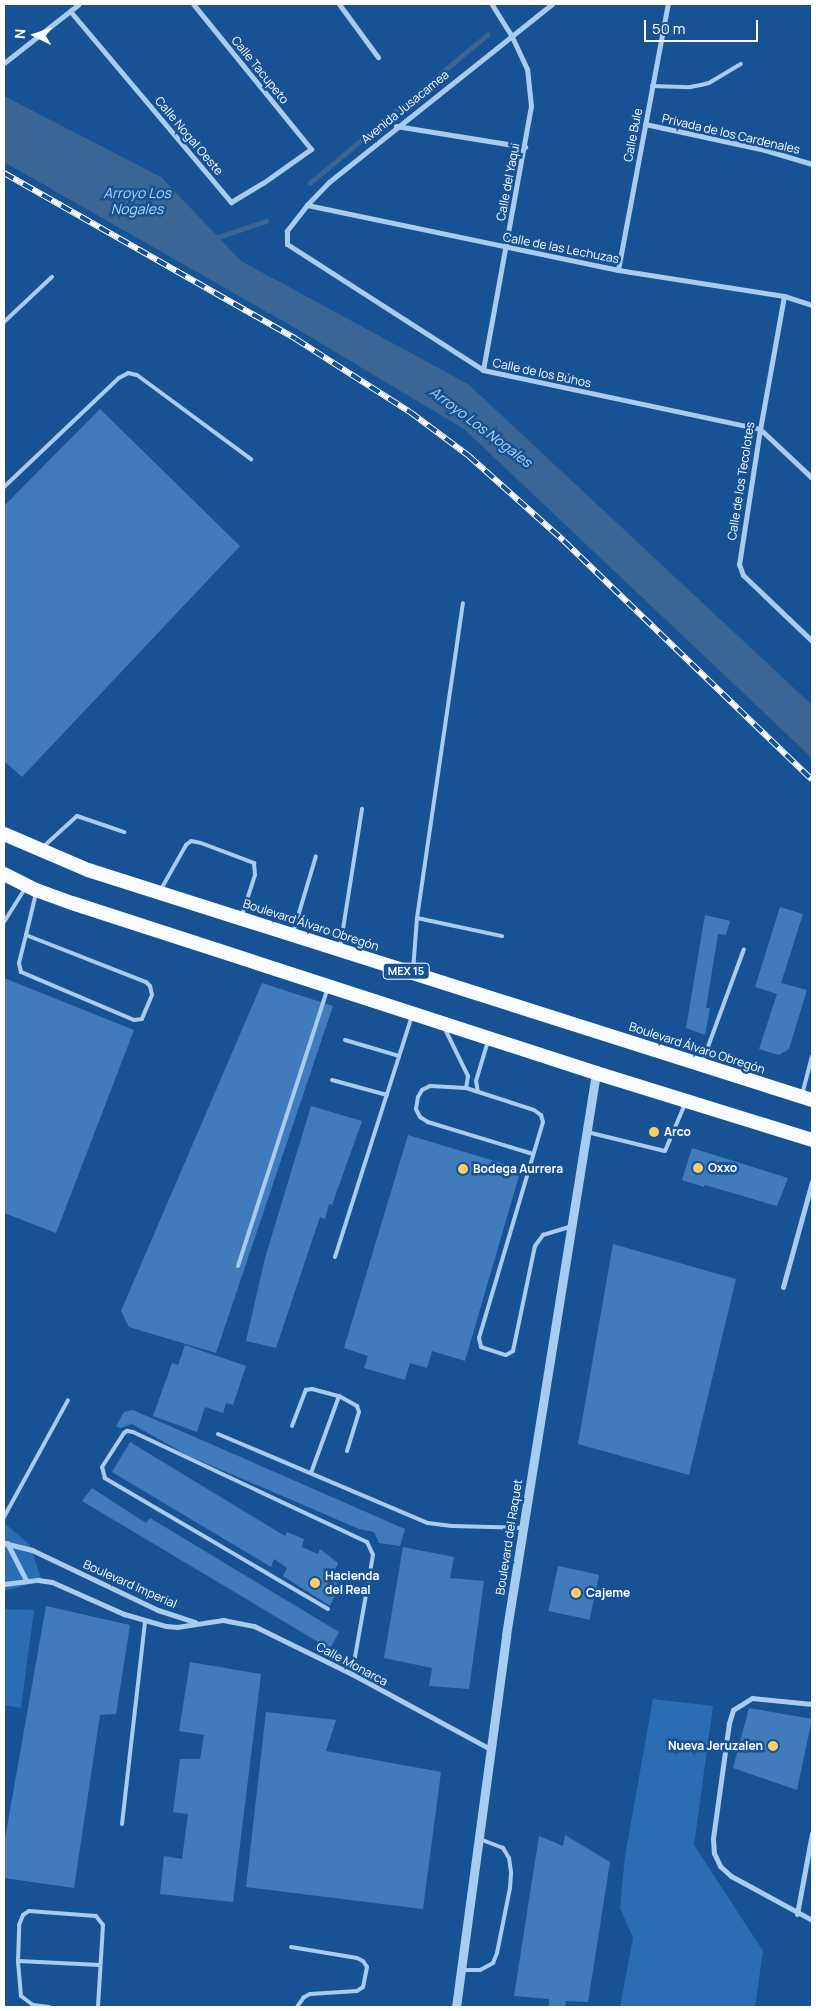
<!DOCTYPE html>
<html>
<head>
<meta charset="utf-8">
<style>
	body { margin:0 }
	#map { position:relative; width:816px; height:2011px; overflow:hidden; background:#175394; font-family:Manrope,sans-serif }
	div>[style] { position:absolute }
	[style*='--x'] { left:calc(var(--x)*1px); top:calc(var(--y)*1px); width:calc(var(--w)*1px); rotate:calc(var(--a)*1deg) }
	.green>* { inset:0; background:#2a6db2 }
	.water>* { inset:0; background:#3a6594 }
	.stream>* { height:4.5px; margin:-2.25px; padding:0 2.25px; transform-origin:2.25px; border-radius:2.25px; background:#3a6594 }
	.building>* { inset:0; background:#407cbb; transform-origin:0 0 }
	.service>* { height:4px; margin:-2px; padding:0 2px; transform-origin:2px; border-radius:2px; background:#a8cbf0 }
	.minor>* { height:5px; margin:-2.5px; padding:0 2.5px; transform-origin:2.5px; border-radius:2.5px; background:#a8cbf0 }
	.tertiary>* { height:9px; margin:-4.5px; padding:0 4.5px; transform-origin:4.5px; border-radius:4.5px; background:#a8cbf0 }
	.trunk>* { height:14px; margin:-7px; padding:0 7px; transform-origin:7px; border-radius:7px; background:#f8fbff }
	.rail>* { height:5.5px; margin-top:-2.75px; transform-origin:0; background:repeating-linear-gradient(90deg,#175394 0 11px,#fff 0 22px); box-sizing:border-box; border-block:1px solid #fff }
	.dots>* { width:14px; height:14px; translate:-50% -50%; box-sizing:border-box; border:2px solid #175394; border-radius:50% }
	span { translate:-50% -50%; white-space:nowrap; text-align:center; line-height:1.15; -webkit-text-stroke:5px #175394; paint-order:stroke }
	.shield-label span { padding:1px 4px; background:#175394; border:1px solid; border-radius:4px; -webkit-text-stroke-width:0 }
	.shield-label { font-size:11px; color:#fff; font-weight:700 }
	.street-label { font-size:12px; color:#fff }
	.poi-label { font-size:12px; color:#fff; font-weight:700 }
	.left { translate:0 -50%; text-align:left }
	.right { translate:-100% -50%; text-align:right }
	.water-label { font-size:14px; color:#b4d5f7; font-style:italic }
	.frame { position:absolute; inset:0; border:5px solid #fff; pointer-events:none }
	.north { position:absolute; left:10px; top:10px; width:50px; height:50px; -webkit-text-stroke:4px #175394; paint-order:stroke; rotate:274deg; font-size:14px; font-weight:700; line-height:20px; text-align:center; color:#fff }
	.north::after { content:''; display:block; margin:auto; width:18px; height:22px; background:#fff; clip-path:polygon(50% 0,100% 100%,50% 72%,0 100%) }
	.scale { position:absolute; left:644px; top:20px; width:114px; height:22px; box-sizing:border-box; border:2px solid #fff; border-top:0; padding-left:6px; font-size:15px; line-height:18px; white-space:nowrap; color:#fff; -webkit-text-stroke:4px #175394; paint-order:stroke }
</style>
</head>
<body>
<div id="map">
	<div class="green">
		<div style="clip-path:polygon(4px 1523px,30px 1545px,42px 1581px,4px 1591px)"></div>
		<div style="clip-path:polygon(4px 1609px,34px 1610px,21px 1708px,4px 1705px)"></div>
		<div style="clip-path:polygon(653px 1699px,713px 1706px,694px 1845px,763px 1951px,755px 2007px,620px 2007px,633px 1938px,620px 1908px,625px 1856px)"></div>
	</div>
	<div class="water">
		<div style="clip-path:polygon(4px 96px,161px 177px,241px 261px,468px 384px,812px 705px,812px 758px,464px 429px,302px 332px,4px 162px)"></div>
	</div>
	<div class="stream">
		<div style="--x:310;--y:183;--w:231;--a:-39.9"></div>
		<div style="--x:213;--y:239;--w:56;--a:-18.8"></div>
	</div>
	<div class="building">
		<div style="clip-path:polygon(100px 409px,240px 546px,22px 777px,4px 761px,4px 506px)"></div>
		<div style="clip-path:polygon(780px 907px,803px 914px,781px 983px,807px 990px,789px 1049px,779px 1055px,759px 1049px,777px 994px,755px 987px)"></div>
		<div style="clip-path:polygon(705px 915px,730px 921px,726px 935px,718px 934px,706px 1008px,710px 1008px,705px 1035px,686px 1028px)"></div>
		<div style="clip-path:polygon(4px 978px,134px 1030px,56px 1233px,4px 1213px)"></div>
		<div style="clip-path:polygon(262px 983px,333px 1006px,216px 1353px,129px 1327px,121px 1311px)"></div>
		<div style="clip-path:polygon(311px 1106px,362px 1121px,332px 1205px,329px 1204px,325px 1219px,320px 1217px,276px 1348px,246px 1341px,265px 1258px)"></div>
		<div style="clip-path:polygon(408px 1135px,521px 1169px,465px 1361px,432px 1351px,427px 1368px,410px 1363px,405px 1380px,364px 1368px,368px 1356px,344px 1348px)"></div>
		<div style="clip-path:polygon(692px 1148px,788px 1178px,777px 1206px,705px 1185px,704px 1187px,682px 1180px)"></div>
		<div style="clip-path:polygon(613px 1244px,736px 1279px,689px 1475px,578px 1444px)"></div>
		<div style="clip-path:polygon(185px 1345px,246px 1366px,233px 1405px,226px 1403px,223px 1413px,205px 1407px,197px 1432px,153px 1416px,172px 1363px,178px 1365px)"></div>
		<div style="clip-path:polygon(133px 1410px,405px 1529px,400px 1546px,379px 1543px,374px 1532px,359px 1529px,187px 1455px,132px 1424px,120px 1428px,116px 1426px,124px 1412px)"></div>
		<div style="clip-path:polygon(130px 1442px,285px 1536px,287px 1532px,304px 1539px,302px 1547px,318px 1554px,320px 1549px,338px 1563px,332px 1577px,337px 1583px,337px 1591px,330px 1606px,283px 1576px,287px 1568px,274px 1559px,271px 1567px,112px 1472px)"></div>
		<div style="clip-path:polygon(92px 1488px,146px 1523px,150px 1518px,339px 1632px,330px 1649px,82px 1501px)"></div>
		<div style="clip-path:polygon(403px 1547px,454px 1557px,450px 1578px,484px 1581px,469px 1689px,429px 1686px,432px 1668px,384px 1658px)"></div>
		<div style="left:558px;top:1566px;width:42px;height:46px;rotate:12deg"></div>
		<div style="clip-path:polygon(46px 1606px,130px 1625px,116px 1714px,100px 1715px,74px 1888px,4px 1878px,4px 1844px)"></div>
		<div style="clip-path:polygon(190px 1662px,261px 1674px,233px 1902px,160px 1894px,164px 1856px,182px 1859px,188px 1814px,173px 1812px,180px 1759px,200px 1759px,204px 1735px,179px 1731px)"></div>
		<div style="clip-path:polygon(749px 1708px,812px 1719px,797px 1790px,733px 1768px)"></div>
		<div style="clip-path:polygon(266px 1712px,336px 1720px,326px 1751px,441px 1772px,423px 1909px,246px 1887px)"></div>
		<div style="clip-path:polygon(565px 1835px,610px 1862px,588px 2002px,566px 2001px,565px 2007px,549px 2007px,549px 1999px,514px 1996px,539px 1836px,563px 1846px)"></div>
	</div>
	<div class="service">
		<div style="--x:652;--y:86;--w:38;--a:2"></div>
		<div style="--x:690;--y:87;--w:11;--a:-10"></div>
		<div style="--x:701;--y:85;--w:8;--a:-14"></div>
		<div style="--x:709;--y:83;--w:37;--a:-31"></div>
		<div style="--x:4;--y:322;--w:66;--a:-43.2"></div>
		<div style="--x:4;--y:487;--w:158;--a:-43.5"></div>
		<div style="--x:119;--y:378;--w:10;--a:-29"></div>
		<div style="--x:128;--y:373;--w:9;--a:13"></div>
		<div style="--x:137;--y:375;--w:142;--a:36.4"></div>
		<div style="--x:43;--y:847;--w:46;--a:-42.4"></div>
		<div style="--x:77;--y:816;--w:50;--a:18.8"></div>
		<div style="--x:160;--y:891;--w:53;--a:-60.5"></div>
		<div style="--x:186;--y:845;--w:6;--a:-39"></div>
		<div style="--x:191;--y:841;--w:10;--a:11"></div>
		<div style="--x:201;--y:843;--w:57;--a:20.7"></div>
		<div style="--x:254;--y:863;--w:12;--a:85"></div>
		<div style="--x:255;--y:875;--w:42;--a:108"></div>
		<div style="--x:417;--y:918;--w:87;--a:12"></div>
		<div style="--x:4;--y:922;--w:41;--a:-57.8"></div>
		<div style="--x:293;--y:933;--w:80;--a:-73.4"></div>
		<div style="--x:26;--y:935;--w:129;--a:21.4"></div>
		<div style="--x:146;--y:982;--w:6;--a:45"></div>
		<div style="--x:150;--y:986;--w:9;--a:77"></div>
		<div style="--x:152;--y:995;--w:26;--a:113"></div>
		<div style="--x:142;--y:1019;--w:8;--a:173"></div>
		<div style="--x:134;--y:1020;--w:123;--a:-157"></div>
		<div style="--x:21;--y:972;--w:9;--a:-103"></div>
		<div style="--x:19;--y:963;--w:29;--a:-76"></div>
		<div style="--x:26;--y:935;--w:43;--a:-76.6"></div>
		<div style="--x:340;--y:948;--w:141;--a:-81"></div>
		<div style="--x:413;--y:971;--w:53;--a:-85.7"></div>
		<div style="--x:417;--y:918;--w:318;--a:-81.7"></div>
		<div style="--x:444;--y:1027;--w:55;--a:63.9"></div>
		<div style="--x:468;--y:1076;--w:12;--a:99"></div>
		<div style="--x:345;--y:1040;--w:56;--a:16.5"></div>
		<div style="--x:702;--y:1063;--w:121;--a:-69.8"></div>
		<div style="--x:332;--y:1080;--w:57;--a:15.3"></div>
		<div style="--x:478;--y:1092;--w:11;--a:-100"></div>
		<div style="--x:476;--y:1081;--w:42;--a:-73.3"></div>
		<div style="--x:802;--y:1095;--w:40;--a:-75.6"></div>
		<div style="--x:587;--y:1132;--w:80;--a:13.7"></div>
		<div style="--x:665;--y:1151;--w:51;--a:-66.9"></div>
		<div style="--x:533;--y:1154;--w:110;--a:-163.1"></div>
		<div style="--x:428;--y:1122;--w:9;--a:-148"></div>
		<div style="--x:420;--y:1117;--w:9;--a:-117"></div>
		<div style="--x:416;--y:1109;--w:12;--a:-81"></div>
		<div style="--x:418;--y:1097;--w:8;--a:-60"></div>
		<div style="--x:422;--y:1090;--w:9;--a:-27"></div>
		<div style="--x:430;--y:1086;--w:36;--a:3"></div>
		<div style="--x:466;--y:1088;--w:71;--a:17.9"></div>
		<div style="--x:534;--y:1110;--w:9;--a:36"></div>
		<div style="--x:541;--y:1115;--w:7;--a:74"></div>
		<div style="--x:543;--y:1122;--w:225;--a:106.5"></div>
		<div style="--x:479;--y:1338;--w:9;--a:77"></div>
		<div style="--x:481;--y:1347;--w:26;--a:18"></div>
		<div style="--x:506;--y:1355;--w:8;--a:-30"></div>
		<div style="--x:513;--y:1351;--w:107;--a:-78.2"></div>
		<div style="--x:535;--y:1246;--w:14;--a:-54"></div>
		<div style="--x:543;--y:1235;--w:30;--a:-17"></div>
		<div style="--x:335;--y:1257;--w:253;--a:-72.3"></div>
		<div style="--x:238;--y:1266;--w:292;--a:-72.1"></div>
		<div style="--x:292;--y:1426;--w:39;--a:-69"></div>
		<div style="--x:306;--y:1390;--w:6;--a:-9"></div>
		<div style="--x:312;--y:1389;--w:28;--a:15"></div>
		<div style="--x:339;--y:1396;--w:21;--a:29"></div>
		<div style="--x:357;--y:1406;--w:6;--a:72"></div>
		<div style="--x:359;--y:1412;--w:41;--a:107.1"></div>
		<div style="--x:218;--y:1434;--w:228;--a:23"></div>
		<div style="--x:428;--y:1523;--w:24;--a:7"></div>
		<div style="--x:452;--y:1526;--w:71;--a:1.6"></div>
		<div style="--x:311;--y:1473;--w:82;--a:-70"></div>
		<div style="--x:4;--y:1517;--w:133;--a:-61.3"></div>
		<div style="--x:328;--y:1609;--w:259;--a:-149.6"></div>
		<div style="--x:105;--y:1478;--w:11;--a:-105"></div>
		<div style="--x:102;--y:1467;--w:40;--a:-57.1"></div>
		<div style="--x:124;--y:1433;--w:4;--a:-34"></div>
		<div style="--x:127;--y:1431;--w:6;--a:9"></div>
		<div style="--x:133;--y:1432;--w:259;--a:25.2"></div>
		<div style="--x:367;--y:1542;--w:14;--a:65"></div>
		<div style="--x:373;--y:1555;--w:121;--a:100"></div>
		<div style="--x:122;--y:1824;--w:203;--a:-83.5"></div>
		<div style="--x:291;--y:1947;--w:67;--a:9.5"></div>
		<div style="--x:357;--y:1958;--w:7;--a:27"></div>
		<div style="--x:363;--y:1961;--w:7;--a:56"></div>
		<div style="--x:367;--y:1967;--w:20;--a:101"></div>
		<div style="--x:363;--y:1987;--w:7;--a:146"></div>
		<div style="--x:357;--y:1991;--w:47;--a:176.3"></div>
		<div style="--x:310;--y:1994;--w:7;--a:153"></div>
		<div style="--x:304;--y:1997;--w:12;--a:125"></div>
		<div style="--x:18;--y:1961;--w:36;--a:-88"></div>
		<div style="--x:19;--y:1925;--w:11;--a:-68"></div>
		<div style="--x:23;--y:1915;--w:7;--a:-34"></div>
		<div style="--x:29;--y:1911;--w:67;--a:4.3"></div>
		<div style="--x:96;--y:1916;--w:11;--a:52"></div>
		<div style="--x:103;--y:1925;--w:82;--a:93.5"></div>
		<div style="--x:462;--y:1970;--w:18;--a:0"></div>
		<div style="--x:480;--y:1970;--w:15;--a:-28"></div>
		<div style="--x:493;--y:1963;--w:11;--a:-68"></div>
		<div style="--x:497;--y:1953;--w:66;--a:-78.7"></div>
		<div style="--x:510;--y:1888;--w:16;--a:-86"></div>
		<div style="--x:511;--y:1872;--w:14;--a:-98"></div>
		<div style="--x:509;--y:1858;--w:12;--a:-121"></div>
		<div style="--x:503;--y:1848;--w:26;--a:-159"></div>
		<div style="--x:49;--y:2007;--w:16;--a:-173"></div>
		<div style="--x:33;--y:2005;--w:15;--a:-143"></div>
		<div style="--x:21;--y:1996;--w:35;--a:-95"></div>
		<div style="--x:18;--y:1961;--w:82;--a:2.8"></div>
	</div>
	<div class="minor">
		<div style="--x:339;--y:4;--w:66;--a:53.7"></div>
		<div style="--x:552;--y:4;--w:285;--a:141.4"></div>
		<div style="--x:329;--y:182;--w:32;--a:134"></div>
		<div style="--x:307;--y:205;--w:33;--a:128"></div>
		<div style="--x:287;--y:231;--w:13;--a:90"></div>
		<div style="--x:287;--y:244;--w:233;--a:32.7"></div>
		<div style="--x:483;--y:370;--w:283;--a:12"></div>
		<div style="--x:760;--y:429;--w:71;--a:43.3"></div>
		<div style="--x:70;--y:11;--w:250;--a:49.9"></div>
		<div style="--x:231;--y:202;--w:37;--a:-31"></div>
		<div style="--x:263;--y:183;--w:59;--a:-35.3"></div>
		<div style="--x:311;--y:149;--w:187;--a:-129.1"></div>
		<div style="--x:4;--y:63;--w:95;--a:-38.2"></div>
		<div style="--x:645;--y:124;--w:123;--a:12.2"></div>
		<div style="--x:765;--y:150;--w:49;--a:16.6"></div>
		<div style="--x:396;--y:126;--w:131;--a:9.2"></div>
		<div style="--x:307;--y:205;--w:318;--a:11.8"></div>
		<div style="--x:618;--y:270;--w:168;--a:8.9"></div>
		<div style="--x:784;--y:296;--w:29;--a:18"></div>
		<div style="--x:618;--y:270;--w:271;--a:-79.4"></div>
		<div style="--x:784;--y:296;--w:135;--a:100.2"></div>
		<div style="--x:760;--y:429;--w:137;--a:98.8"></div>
		<div style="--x:739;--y:564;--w:12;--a:70"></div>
		<div style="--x:743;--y:575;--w:95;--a:43.7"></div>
		<div style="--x:483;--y:370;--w:268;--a:-79.7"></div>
		<div style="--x:531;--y:106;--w:37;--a:-96"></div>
		<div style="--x:527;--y:69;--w:38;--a:-115"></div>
		<div style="--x:511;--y:35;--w:36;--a:-122"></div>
		<div style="--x:783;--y:1287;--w:109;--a:-74.6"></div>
		<div style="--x:4;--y:1543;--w:29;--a:14"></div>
		<div style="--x:32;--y:1550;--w:140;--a:25.5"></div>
		<div style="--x:158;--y:1610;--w:39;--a:18"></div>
		<div style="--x:7;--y:1543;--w:42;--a:62.8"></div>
		<div style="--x:4;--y:1584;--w:34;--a:-7"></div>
		<div style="--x:38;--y:1580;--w:14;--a:8"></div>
		<div style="--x:52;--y:1582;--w:79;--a:24"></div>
		<div style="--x:124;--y:1614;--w:44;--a:15.9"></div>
		<div style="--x:166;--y:1626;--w:11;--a:5"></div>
		<div style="--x:177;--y:1627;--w:47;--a:-8.7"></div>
		<div style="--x:223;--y:1620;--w:32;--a:11"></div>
		<div style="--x:254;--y:1626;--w:109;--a:26.1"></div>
		<div style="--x:352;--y:1674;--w:157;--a:28.5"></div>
		<div style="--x:812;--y:1704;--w:60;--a:-174.3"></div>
		<div style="--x:752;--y:1698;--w:22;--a:148"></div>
		<div style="--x:733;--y:1710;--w:14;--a:107"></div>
		<div style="--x:729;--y:1723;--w:117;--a:97.9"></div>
		<div style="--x:713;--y:1839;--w:14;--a:86"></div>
		<div style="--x:714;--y:1853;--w:14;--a:65"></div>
		<div style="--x:720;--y:1866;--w:15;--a:42"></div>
		<div style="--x:731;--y:1876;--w:92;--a:28.5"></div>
		<div style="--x:797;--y:1914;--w:82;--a:-79.5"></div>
	</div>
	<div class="tertiary">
		<div style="--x:456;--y:2007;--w:375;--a:-82.3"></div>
		<div style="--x:506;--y:1635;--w:569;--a:-80.9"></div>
	</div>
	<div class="trunk">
		<div style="--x:4;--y:834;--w:91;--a:23.2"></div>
		<div style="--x:88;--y:870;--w:760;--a:17.62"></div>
		<div style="--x:4;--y:874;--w:36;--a:27"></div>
		<div style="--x:36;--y:890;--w:38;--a:20"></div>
		<div style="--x:72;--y:903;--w:551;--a:17.97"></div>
		<div style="--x:596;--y:1073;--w:226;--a:17.2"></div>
	</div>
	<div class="rail">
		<div style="--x:4;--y:173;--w:336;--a:29.6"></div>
		<div style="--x:296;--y:339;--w:135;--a:32.6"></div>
		<div style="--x:410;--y:412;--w:74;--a:36.7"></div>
		<div style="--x:469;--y:456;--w:127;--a:41.8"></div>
		<div style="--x:564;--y:541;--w:344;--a:43.9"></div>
	</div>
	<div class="dots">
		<div style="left:654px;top:1132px;background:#ffcd67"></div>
		<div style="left:698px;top:1168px;background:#ffcd67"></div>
		<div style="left:463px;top:1169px;background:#ffcd67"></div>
		<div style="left:315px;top:1583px;background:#ffcd67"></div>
		<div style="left:576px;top:1593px;background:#ffcd67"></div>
		<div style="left:773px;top:1746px;background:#ffcd67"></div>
	</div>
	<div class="shield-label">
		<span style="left:406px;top:971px">MEX 15</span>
	</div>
	<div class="street-label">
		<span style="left:260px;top:70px;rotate:51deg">Calle Tacupeto</span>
		<span style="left:405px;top:107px;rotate:-39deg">Avenida Jusacamea</span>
		<span style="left:731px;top:134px;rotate:13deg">Privada de los Cardenales</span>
		<span style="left:633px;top:135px;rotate:-79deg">Calle Bule</span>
		<span style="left:189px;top:136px;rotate:50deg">Calle Nogal Oeste</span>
		<span style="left:508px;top:182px;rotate:-79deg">Calle del Yaqui</span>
		<span style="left:561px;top:248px;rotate:11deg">Calle de las Lechuzas</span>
		<span style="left:542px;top:373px;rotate:12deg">Calle de los Búhos</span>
		<span style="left:741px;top:481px;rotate:-81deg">Calle de los Tecolotes</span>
		<span style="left:311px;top:925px;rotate:18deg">Boulevard Álvaro Obregón</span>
		<span style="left:697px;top:1048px;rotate:18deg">Boulevard Álvaro Obregón</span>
		<span style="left:509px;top:1537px;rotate:-81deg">Boulevard del Raquet</span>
		<span style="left:130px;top:1584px;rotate:24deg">Boulevard Imperial</span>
		<span style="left:352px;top:1664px;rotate:28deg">Calle Monarca</span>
	</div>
	<div class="poi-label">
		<span class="left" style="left:664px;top:1132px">Arco</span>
		<span class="left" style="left:708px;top:1168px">Oxxo</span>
		<span class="left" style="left:473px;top:1169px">Bodega Aurrera</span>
		<span class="left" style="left:325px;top:1583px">Hacienda<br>del Real</span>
		<span class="left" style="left:586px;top:1593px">Cajeme</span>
		<span class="right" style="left:763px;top:1746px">Nueva Jeruzalen</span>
	</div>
	<div class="water-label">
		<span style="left:137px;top:201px">Arroyo Los<br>Nogales</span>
		<span style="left:481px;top:427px;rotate:37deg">Arroyo Los Nogales</span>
	</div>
	<div class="frame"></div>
	<div class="north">N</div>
	<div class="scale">50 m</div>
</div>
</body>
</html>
